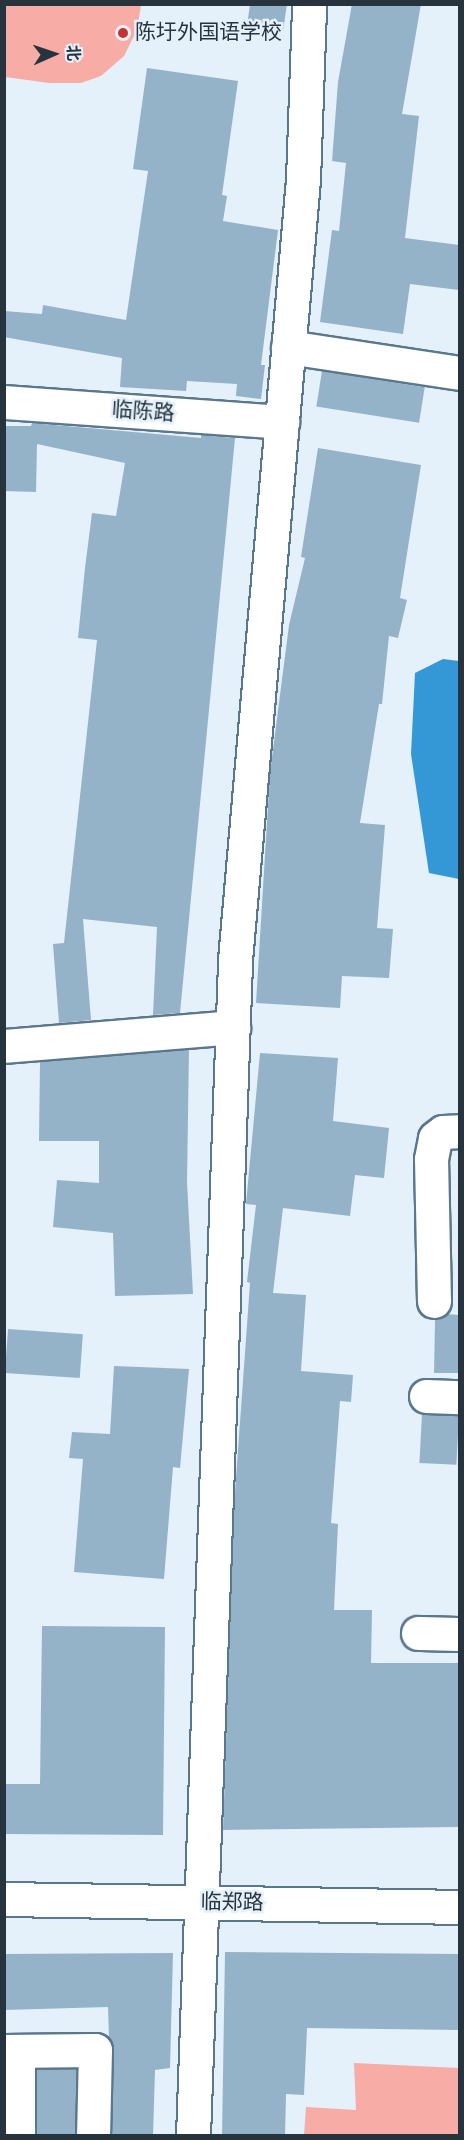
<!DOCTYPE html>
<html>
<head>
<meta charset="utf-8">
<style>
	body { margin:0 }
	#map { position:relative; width:464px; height:2140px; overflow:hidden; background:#e4f0fa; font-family:"Sofia Sans Condensed","Noto Sans SC",sans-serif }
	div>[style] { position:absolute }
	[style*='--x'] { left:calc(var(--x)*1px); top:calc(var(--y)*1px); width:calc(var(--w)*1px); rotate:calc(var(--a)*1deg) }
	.green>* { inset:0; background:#f7ada5 }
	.water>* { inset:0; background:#3398d5 }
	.building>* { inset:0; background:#94b3c9; transform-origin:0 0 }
	.roads { filter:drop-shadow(2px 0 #5a778c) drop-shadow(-2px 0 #5a778c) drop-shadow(0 2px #5a778c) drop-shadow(0 -2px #5a778c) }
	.minor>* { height:33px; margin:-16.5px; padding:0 16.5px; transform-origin:16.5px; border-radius:16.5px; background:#fff }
	.major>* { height:33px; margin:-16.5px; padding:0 16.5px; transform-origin:16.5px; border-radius:16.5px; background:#fff }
	.dots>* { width:16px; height:16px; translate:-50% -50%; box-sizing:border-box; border:3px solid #e4f0fa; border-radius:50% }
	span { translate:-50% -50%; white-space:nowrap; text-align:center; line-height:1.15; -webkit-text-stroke:5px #e4f0fa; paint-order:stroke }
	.poi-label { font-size:21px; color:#28343d }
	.left { translate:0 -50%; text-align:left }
	.street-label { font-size:21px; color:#28343d }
	.frame { position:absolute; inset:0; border:6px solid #28343d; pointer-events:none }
	.north { position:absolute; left:24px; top:24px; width:60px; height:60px; -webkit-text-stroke:4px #e4f0fa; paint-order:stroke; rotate:87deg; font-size:16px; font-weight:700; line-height:24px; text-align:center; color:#28343d }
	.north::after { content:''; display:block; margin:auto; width:21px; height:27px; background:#28343d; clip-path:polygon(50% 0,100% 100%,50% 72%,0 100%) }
</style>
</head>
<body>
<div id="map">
	<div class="green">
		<div style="clip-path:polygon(5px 4px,141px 4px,141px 5px,137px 30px,124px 56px,101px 76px,81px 83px,49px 83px,5px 77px)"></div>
		<div style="clip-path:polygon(354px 2063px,459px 2068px,459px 2135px,304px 2135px,306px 2107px,356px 2110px)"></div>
	</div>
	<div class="water">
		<div style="clip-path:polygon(443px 659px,459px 661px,459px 879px,429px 873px,411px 754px,415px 673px)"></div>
	</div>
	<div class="building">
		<div style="clip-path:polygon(250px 4px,287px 4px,283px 31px,247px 26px)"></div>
		<div style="clip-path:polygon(352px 4px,421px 4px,402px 114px,419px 116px,405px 238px,459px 245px,459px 290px,410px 284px,403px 334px,320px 322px,332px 230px,339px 231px,346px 163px,332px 161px,338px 82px)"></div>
		<div style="clip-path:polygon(147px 68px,238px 81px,222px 195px,227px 196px,223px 221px,278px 230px,261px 365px,265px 365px,261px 399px,236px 396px,237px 384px,187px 381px,186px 391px,120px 387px,122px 358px,4px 337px,4px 311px,42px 314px,43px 305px,126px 320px,148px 171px,133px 169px)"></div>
		<div style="left:322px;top:371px;width:104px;height:36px;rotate:9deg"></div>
		<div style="clip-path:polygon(32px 423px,201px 438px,201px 435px,235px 438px,180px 1013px,153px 1015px,157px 927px,83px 919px,91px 1020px,59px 1023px,53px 944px,64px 943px,97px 640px,78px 638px,85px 568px,92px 513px,116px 516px,125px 463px,37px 444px,36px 492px,4px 491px,4px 426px,31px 426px)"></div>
		<div style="clip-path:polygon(318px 448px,421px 465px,400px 598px,407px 600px,398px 638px,389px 636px,382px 704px,379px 704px,360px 823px,385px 825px,377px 928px,393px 929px,389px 978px,342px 976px,340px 1008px,256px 1003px,270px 773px,289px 625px,305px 558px,301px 557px)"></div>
		<div style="clip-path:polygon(189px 1050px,187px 1182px,193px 1294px,115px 1296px,113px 1233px,53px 1227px,57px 1180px,99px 1183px,99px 1141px,39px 1141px,40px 1062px)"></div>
		<div style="clip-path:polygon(260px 1053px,338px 1058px,333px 1121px,389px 1128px,384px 1178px,355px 1175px,350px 1216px,283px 1208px,273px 1293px,306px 1295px,301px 1371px,353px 1375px,351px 1402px,340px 1401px,331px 1523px,338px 1524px,334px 1610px,372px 1610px,371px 1663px,459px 1663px,459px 1827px,223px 1830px,234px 1506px,250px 1283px,247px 1282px,256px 1205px,246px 1204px)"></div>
		<div style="clip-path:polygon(446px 1314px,459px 1315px,459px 1373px,434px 1373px,435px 1320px)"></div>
		<div style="left:8px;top:1329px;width:75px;height:44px;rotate:4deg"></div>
		<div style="clip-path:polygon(114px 1366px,189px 1369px,180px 1468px,173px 1467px,164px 1579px,74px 1572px,83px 1459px,69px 1458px,72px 1432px,110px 1434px)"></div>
		<div style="left:422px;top:1414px;width:37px;height:49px;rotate:3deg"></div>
		<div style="clip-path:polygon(42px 1626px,165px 1627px,163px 1835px,4px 1834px,4px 1784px,40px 1784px)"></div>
		<div style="clip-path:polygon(225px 1952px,459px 1954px,459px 2030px,307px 2028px,304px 2095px,286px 2094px,285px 2136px,222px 2136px)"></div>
		<div style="clip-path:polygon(173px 1953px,170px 2068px,155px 2070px,153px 2136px,112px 2136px,114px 2050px,109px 2038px,108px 2007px,4px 2010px,4px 1954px)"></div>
		<div style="left:37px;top:2069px;width:39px;height:67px"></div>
	</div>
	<div class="roads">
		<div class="minor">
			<div style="--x:288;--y:347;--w:174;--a:8.6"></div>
			<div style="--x:4;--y:402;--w:279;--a:4.1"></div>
			<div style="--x:4;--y:1046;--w:230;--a:-4.7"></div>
			<div style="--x:434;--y:1301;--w:142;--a:-91.2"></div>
			<div style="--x:431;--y:1159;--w:21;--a:-79"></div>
			<div style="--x:435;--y:1138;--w:10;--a:-37"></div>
			<div style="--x:443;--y:1132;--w:17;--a:-3"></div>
			<div style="--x:426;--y:1396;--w:34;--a:2"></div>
			<div style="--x:418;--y:1633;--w:42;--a:1.4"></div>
			<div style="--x:4;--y:2051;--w:91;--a:-0.6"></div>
			<div style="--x:95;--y:2050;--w:86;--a:91.3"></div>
			<div style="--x:18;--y:2136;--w:85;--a:-90"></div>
			<div style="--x:193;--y:2136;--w:1177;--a:-87.95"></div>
			<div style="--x:235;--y:960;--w:783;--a:-85.02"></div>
			<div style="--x:303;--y:180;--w:176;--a:-88"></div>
		</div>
		<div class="major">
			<div style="--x:4;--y:1899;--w:456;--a:1"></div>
		</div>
	</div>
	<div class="dots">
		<div style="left:123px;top:33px;background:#c33434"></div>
	</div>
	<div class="poi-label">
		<span class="left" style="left:135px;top:33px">陈圩外国语学校</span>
	</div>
	<div class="street-label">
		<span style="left:143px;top:412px;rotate:4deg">临陈路</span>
		<span style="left:232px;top:1903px;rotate:1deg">临郑路</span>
	</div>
	<div class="frame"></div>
	<div class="north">北</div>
</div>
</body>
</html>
